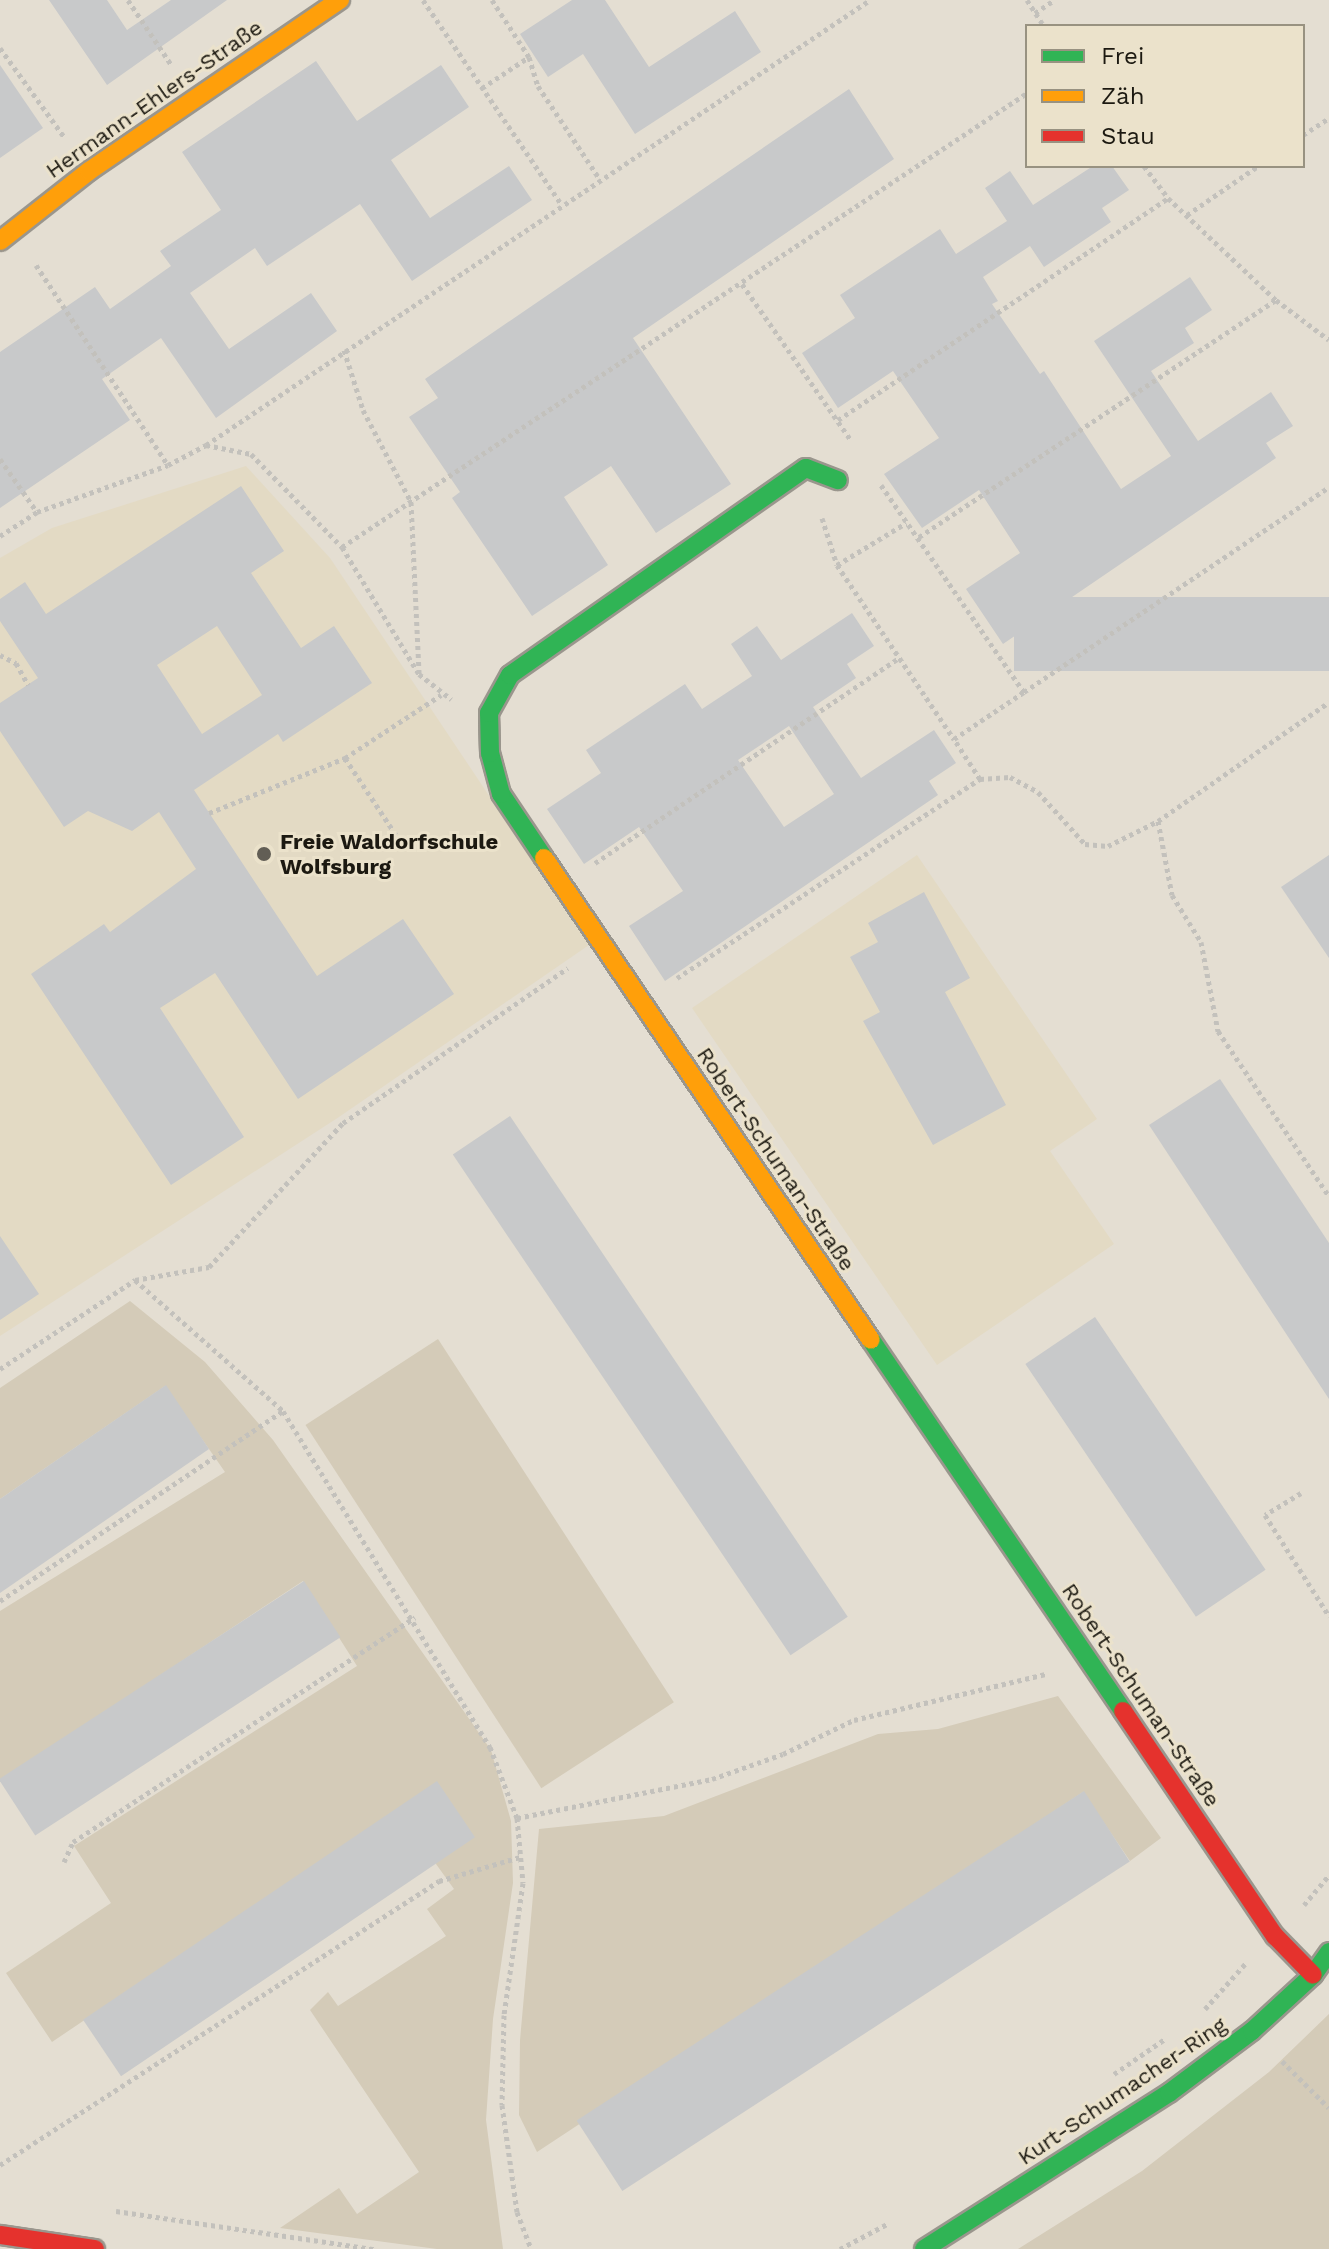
<!DOCTYPE html>
<html>
<head>
<meta charset="utf-8">
<style>
	body { margin:0 }
	#map { position:relative; width:1329px; height:2249px; overflow:hidden; background:#e4ded2; font-family:"Work Sans",sans-serif }
	div>[style] { position:absolute }
	[style*='--x'] { left:calc(var(--x)*1px); top:calc(var(--y)*1px); width:calc(var(--w)*1px); rotate:calc(var(--a)*1deg) }
	.built>* { inset:0; background:#e3dac4 }
	.green>* { inset:0; background:#d4cbb8; transform-origin:0 0 }
	.building>* { inset:0; background:#c8c9ca; transform-origin:0 0 }
	.path>* { height:5px; margin-top:-2.5px; transform-origin:0; background:repeating-linear-gradient(90deg,#c3c1bc 0 4px,transparent 0 8px) }
	.roads { filter:drop-shadow(2px 0 #9a968d) drop-shadow(-2px 0 #9a968d) drop-shadow(0 2px #9a968d) drop-shadow(0 -2px #9a968d) }
	.fast>* { height:18px; margin:-9px; padding:0 9px; transform-origin:9px; border-radius:9px; background:#30b455 }
	.slow>* { height:18px; margin:-9px; padding:0 9px; transform-origin:9px; border-radius:9px; background:#ff9f0a }
	.jam>* { height:18px; margin:-9px; padding:0 9px; transform-origin:9px; border-radius:9px; background:#e5322d }
	.dots>* { width:22px; height:22px; translate:-50% -50%; box-sizing:border-box; border:4px solid #ebe2cb; border-radius:50% }
	span { translate:-50% -50%; white-space:nowrap; text-align:center; line-height:1.15; -webkit-text-stroke:6px #ebe2cb; paint-order:stroke }
	.street-label { font-size:22px; color:#1c1911 }
	.poi-label { font-size:22px; color:#1c1911; font-weight:700 }
	.left { translate:0 -50%; text-align:left }
	.legend { position:absolute; left:1025px; top:24px; width:280px; height:144px; box-sizing:border-box; background:#ebe2cb; border:2px solid #989281; margin:0; padding:10px 14px; list-style:none; font-size:24px; color:#1c1911 }
	.legend li { display:flex; align-items:center; gap:16px; height:40px }
	.legend b { width:40px; border:2px solid #989281 }
</style>
</head>
<body>
<div id="map">
	<div class="built">
		<div style="clip-path:polygon(246px 466px,330px 558px,589px 945px,339px 1117px,0 1336px,0 558px,52px 528px)"></div>
		<div style="clip-path:polygon(917px 855px,1097px 1119px,1050px 1151px,1114px 1244px,937px 1365px,692px 1008px)"></div>
	</div>
	<div class="green">
		<div style="clip-path:polygon(130px 1301px,205px 1362px,273px 1440px,491px 1750px,511px 1821px,513px 1883px,493px 2019px,486px 2120px,503px 2249px,437px 2249px,280px 2228px,339px 2188px,357px 2214px,419px 2172px,310px 2010px,328px 1992px,338px 2006px,446px 1936px,427px 1909px,454px 1889px,436px 1864px,437px 1782px,52px 2042px,6px 1973px,111px 1903px,74px 1846px,357px 1666px,303px 1581px,0 1781px,0 1611px,225px 1472px,165px 1386px,0 1499px,0 1388px)"></div>
		<div style="left:438px;top:1339px;width:433px;height:158px;rotate:57deg"></div>
		<div style="clip-path:polygon(1058px 1696px,1161px 1838px,1130px 1861px,1083px 1792px,537px 2152px,519px 2115px,520px 2040px,539px 1829px,664px 1816px,878px 1734px,938px 1729px)"></div>
		<div style="clip-path:polygon(1329px 2014px,1329px 2249px,1018px 2249px,1142px 2171px,1269px 2072px)"></div>
	</div>
	<div class="building">
		<div style="clip-path:polygon(49px 0,107px 0,127px 30px,171px 0,227px 0,107px 85px)"></div>
		<div style="clip-path:polygon(572px 0,605px 0,649px 67px,735px 11px,761px 52px,635px 134px,583px 54px,548px 77px,520px 34px)"></div>
		<div style="clip-path:polygon(316px 61px,357px 121px,441px 65px,469px 107px,391px 160px,430px 218px,509px 166px,532px 200px,412px 281px,360px 204px,267px 266px,255px 248px,190px 293px,229px 349px,311px 293px,337px 331px,216px 418px,161px 338px,102px 379px,130px 420px,0 508px,0 352px,95px 287px,110px 309px,171px 266px,160px 251px,221px 210px,182px 152px)"></div>
		<div style="clip-path:polygon(0 65px,43px 128px,0 158px)"></div>
		<div style="clip-path:polygon(849px 89px,894px 159px,633px 338px,731px 484px,656px 533px,611px 466px,564px 497px,608px 565px,532px 616px,452px 498px,460px 492px,409px 417px,438px 398px,425px 379px)"></div>
		<div style="clip-path:polygon(1093px 166px,1112px 166px,1129px 190px,1102px 208px,1111px 222px,1044px 267px,1030px 246px,983px 277px,998px 301px,992px 304px,1040px 374px,1044px 371px,1121px 489px,1171px 456px,1094px 341px,1190px 277px,1212px 310px,1185px 328px,1194px 343px,1151px 371px,1198px 441px,1271px 392px,1293px 426px,1266px 443px,1276px 458px,1003px 644px,966px 589px,1020px 553px,979px 490px,922px 528px,884px 474px,939px 438px,893px 371px,838px 408px,802px 353px,855px 318px,840px 295px,940px 229px,956px 254px,1007px 221px,985px 188px,1010px 171px,1033px 205px)"></div>
		<div style="clip-path:polygon(evenodd,241px 486px,284px 551px,251px 573px,301px 648px,334px 626px,372px 683px,283px 742px,278px 734px,194px 790px,317px 976px,403px 919px,454px 994px,298px 1099px,215px 973px,160px 1008px,244px 1137px,171px 1185px,31px 974px,104px 924px,110px 932px,196px 869px,159px 812px,132px 831px,88px 811px,64px 827px,0 731px,0 703px,38px 678px,0 621px,0 599px,25px 582px,46px 614px,241px 486px,217px 626px,262px 695px,202px 734px,157px 665px,217px 626px)"></div>
		<div style="left:1329px;top:597px;width:74px;height:315px;rotate:90deg"></div>
		<div style="clip-path:polygon(evenodd,852px 613px,874px 646px,847px 664px,856px 678px,813px 707px,861px 778px,934px 730px,956px 763px,929px 781px,938px 795px,665px 981px,629px 926px,683px 891px,639px 827px,584px 864px,547px 809px,601px 773px,586px 750px,685px 684px,702px 709px,752px 676px,731px 644px,757px 626px,781px 660px,852px 613px,789px 726px,834px 794px,784px 827px,738px 760px,789px 726px)"></div>
		<div style="clip-path:polygon(1329px 855px,1329px 958px,1281px 887px)"></div>
		<div style="clip-path:polygon(924px 892px,970px 978px,945px 992px,1006px 1105px,933px 1145px,863px 1021px,880px 1012px,850px 957px,878px 942px,868px 923px)"></div>
		<div style="clip-path:polygon(1220px 1079px,1329px 1243px,1329px 1399px,1149px 1125px)"></div>
		<div style="left:510px;top:1116px;width:604px;height:69px;rotate:56deg"></div>
		<div style="clip-path:polygon(0 1236px,39px 1294px,0 1320px)"></div>
		<div style="left:1095px;top:1317px;width:305px;height:84px;rotate:56deg"></div>
		<div style="clip-path:polygon(166px 1385px,209px 1449px,0 1593px,0 1499px)"></div>
		<div style="left:304px;top:1581px;width:67px;height:364px;rotate:57deg"></div>
		<div style="left:437px;top:1781px;width:68px;height:427px;rotate:56deg"></div>
		<div style="left:1084px;top:1791px;width:84px;height:605px;rotate:57deg"></div>
	</div>
	<div class="path">
		<div style="--x:128;--y:0;--w:79;--a:56.3"></div>
		<div style="--x:423;--y:0;--w:246;--a:55.9"></div>
		<div style="--x:492;--y:0;--w:68;--a:57"></div>
		<div style="--x:529;--y:57;--w:30;--a:73"></div>
		<div style="--x:538;--y:86;--w:110;--a:56.5"></div>
		<div style="--x:1027;--y:0;--w:31;--a:57"></div>
		<div style="--x:1035;--y:13;--w:23;--a:-34"></div>
		<div style="--x:0;--y:48;--w:111;--a:54.2"></div>
		<div style="--x:482;--y:88;--w:56;--a:-33.4"></div>
		<div style="--x:1303;--y:135;--w:31;--a:-33"></div>
		<div style="--x:1144;--y:166;--w:40;--a:53"></div>
		<div style="--x:1168;--y:198;--w:149;--a:43.4"></div>
		<div style="--x:1276;--y:300;--w:66;--a:37"></div>
		<div style="--x:1187;--y:215;--w:86;--a:-34.6"></div>
		<div style="--x:36;--y:265;--w:240;--a:56.6"></div>
		<div style="--x:742;--y:284;--w:190;--a:55.1"></div>
		<div style="--x:344;--y:350;--w:63;--a:72.4"></div>
		<div style="--x:363;--y:410;--w:104;--a:62.4"></div>
		<div style="--x:411;--y:502;--w:171;--a:87.3"></div>
		<div style="--x:838;--y:420;--w:398;--a:-33.9"></div>
		<div style="--x:206;--y:445;--w:799;--a:-33.83"></div>
		<div style="--x:0;--y:459;--w:65;--a:55.1"></div>
		<div style="--x:881;--y:485;--w:252;--a:55.4"></div>
		<div style="--x:1024;--y:692;--w:367;--a:-33.9"></div>
		<div style="--x:822;--y:518;--w:49;--a:72.3"></div>
		<div style="--x:837;--y:565;--w:210;--a:56.1"></div>
		<div style="--x:0;--y:536;--w:44;--a:-33"></div>
		<div style="--x:37;--y:512;--w:139;--a:-19.7"></div>
		<div style="--x:168;--y:465;--w:43;--a:-27.8"></div>
		<div style="--x:206;--y:445;--w:46;--a:11.3"></div>
		<div style="--x:251;--y:454;--w:130;--a:45.6"></div>
		<div style="--x:342;--y:547;--w:149;--a:58.8"></div>
		<div style="--x:419;--y:674;--w:41;--a:38"></div>
		<div style="--x:919;--y:537;--w:429;--a:-33.6"></div>
		<div style="--x:342;--y:547;--w:822;--a:-33.54"></div>
		<div style="--x:837;--y:565;--w:81;--a:-31.3"></div>
		<div style="--x:0;--y:655;--w:18;--a:27"></div>
		<div style="--x:16;--y:663;--w:25;--a:61"></div>
		<div style="--x:345;--y:758;--w:107;--a:56.5"></div>
		<div style="--x:980;--y:779;--w:30;--a:-4"></div>
		<div style="--x:1010;--y:777;--w:32;--a:28"></div>
		<div style="--x:1038;--y:792;--w:70;--a:47.9"></div>
		<div style="--x:1085;--y:844;--w:23;--a:5"></div>
		<div style="--x:1108;--y:846;--w:56;--a:-26.6"></div>
		<div style="--x:1158;--y:821;--w:208;--a:-34.8"></div>
		<div style="--x:209;--y:813;--w:147;--a:-22"></div>
		<div style="--x:345;--y:758;--w:115;--a:-33.3"></div>
		<div style="--x:1158;--y:821;--w:75;--a:79.3"></div>
		<div style="--x:1172;--y:895;--w:55;--a:58.3"></div>
		<div style="--x:1201;--y:942;--w:91;--a:79.2"></div>
		<div style="--x:1218;--y:1031;--w:199;--a:56.1"></div>
		<div style="--x:595;--y:863;--w:367;--a:-34"></div>
		<div style="--x:677;--y:978;--w:363;--a:-33.3"></div>
		<div style="--x:980;--y:779;--w:48;--a:-123"></div>
		<div style="--x:954;--y:739;--w:84;--a:-33.9"></div>
		<div style="--x:135;--y:1280;--w:198;--a:41.5"></div>
		<div style="--x:283;--y:1411;--w:395;--a:58.4"></div>
		<div style="--x:490;--y:1747;--w:76;--a:69.2"></div>
		<div style="--x:517;--y:1818;--w:65;--a:84.7"></div>
		<div style="--x:523;--y:1883;--w:133;--a:98.2"></div>
		<div style="--x:504;--y:2015;--w:90;--a:91.3"></div>
		<div style="--x:502;--y:2105;--w:108;--a:82"></div>
		<div style="--x:517;--y:2212;--w:40;--a:69"></div>
		<div style="--x:0;--y:1369;--w:162;--a:-33.4"></div>
		<div style="--x:135;--y:1280;--w:75;--a:-10"></div>
		<div style="--x:209;--y:1267;--w:197;--a:-47.1"></div>
		<div style="--x:343;--y:1123;--w:273;--a:-34.6"></div>
		<div style="--x:1301;--y:1493;--w:42;--a:148.6"></div>
		<div style="--x:1265;--y:1515;--w:120;--a:57.6"></div>
		<div style="--x:0;--y:1601;--w:341;--a:-33.9"></div>
		<div style="--x:517;--y:1818;--w:199;--a:-11.3"></div>
		<div style="--x:712;--y:1779;--w:75;--a:-19.4"></div>
		<div style="--x:783;--y:1754;--w:79;--a:-25.6"></div>
		<div style="--x:854;--y:1720;--w:197;--a:-13.5"></div>
		<div style="--x:64;--y:1862;--w:22;--a:-66"></div>
		<div style="--x:73;--y:1842;--w:409;--a:-33.3"></div>
		<div style="--x:1304;--y:1905;--w:39;--a:-50"></div>
		<div style="--x:1205;--y:2009;--w:62;--a:-48.3"></div>
		<div style="--x:1282;--y:2061;--w:66;--a:45"></div>
		<div style="--x:1114;--y:2074;--w:62;--a:-34.5"></div>
		<div style="--x:0;--y:2165;--w:523;--a:-32.9"></div>
		<div style="--x:439;--y:1881;--w:84;--a:-16.5"></div>
		<div style="--x:116;--y:2211;--w:261;--a:8.4"></div>
		<div style="--x:840;--y:2249;--w:55;--a:-28"></div>
	</div>
	<div class="roads">
		<div class="fast">
			<div style="--x:544;--y:858;--w:77;--a:-123.9"></div>
			<div style="--x:501;--y:794;--w:42;--a:-105"></div>
			<div style="--x:490;--y:753;--w:40;--a:-91.4"></div>
			<div style="--x:489;--y:713;--w:43;--a:-61.1"></div>
			<div style="--x:510;--y:675;--w:361;--a:-35"></div>
			<div style="--x:806;--y:468;--w:34;--a:21"></div>
			<div style="--x:871;--y:1340;--w:448;--a:55.8"></div>
			<div style="--x:924;--y:2249;--w:290;--a:-32.5"></div>
			<div style="--x:1169;--y:2093;--w:104;--a:-36.8"></div>
			<div style="--x:1252;--y:2031;--w:83;--a:-42.6"></div>
			<div style="--x:1313;--y:1975;--w:28;--a:-55"></div>
		</div>
		<div class="slow">
			<div style="--x:0;--y:241;--w:113;--a:-38.2"></div>
			<div style="--x:89;--y:171;--w:304;--a:-34.3"></div>
			<div style="--x:544;--y:858;--w:582;--a:55.85"></div>
		</div>
		<div class="jam">
			<div style="--x:1123;--y:1711;--w:272;--a:56"></div>
			<div style="--x:1275;--y:1936;--w:54;--a:45.7"></div>
			<div style="--x:0;--y:2235;--w:96;--a:8.4"></div>
		</div>
	</div>
	<div class="dots">
		<div style="left:264px;top:854px;background:#625e55"></div>
	</div>
	<div class="street-label">
		<span style="left:154px;top:99px;rotate:-35deg">Hermann-Ehlers-Straße</span>
		<span style="left:776px;top:1159px;rotate:56deg">Robert-Schuman-Straße</span>
		<span style="left:1141px;top:1695px;rotate:56deg">Robert-Schuman-Straße</span>
		<span style="left:1122px;top:2091px;rotate:-34deg">Kurt-Schumacher-Ring</span>
	</div>
	<div class="poi-label">
		<span class="left" style="left:280px;top:854px">Freie Waldorfschule<br>Wolfsburg</span>
	</div>
	<ul class="legend">
	<li><b style="height:10px;background:#30b455"></b>Frei</li>
	<li><b style="height:10px;background:#ff9f0a"></b>Zäh</li>
	<li><b style="height:10px;background:#e5322d"></b>Stau</li>
	</ul>
</div>
</body>
</html>
